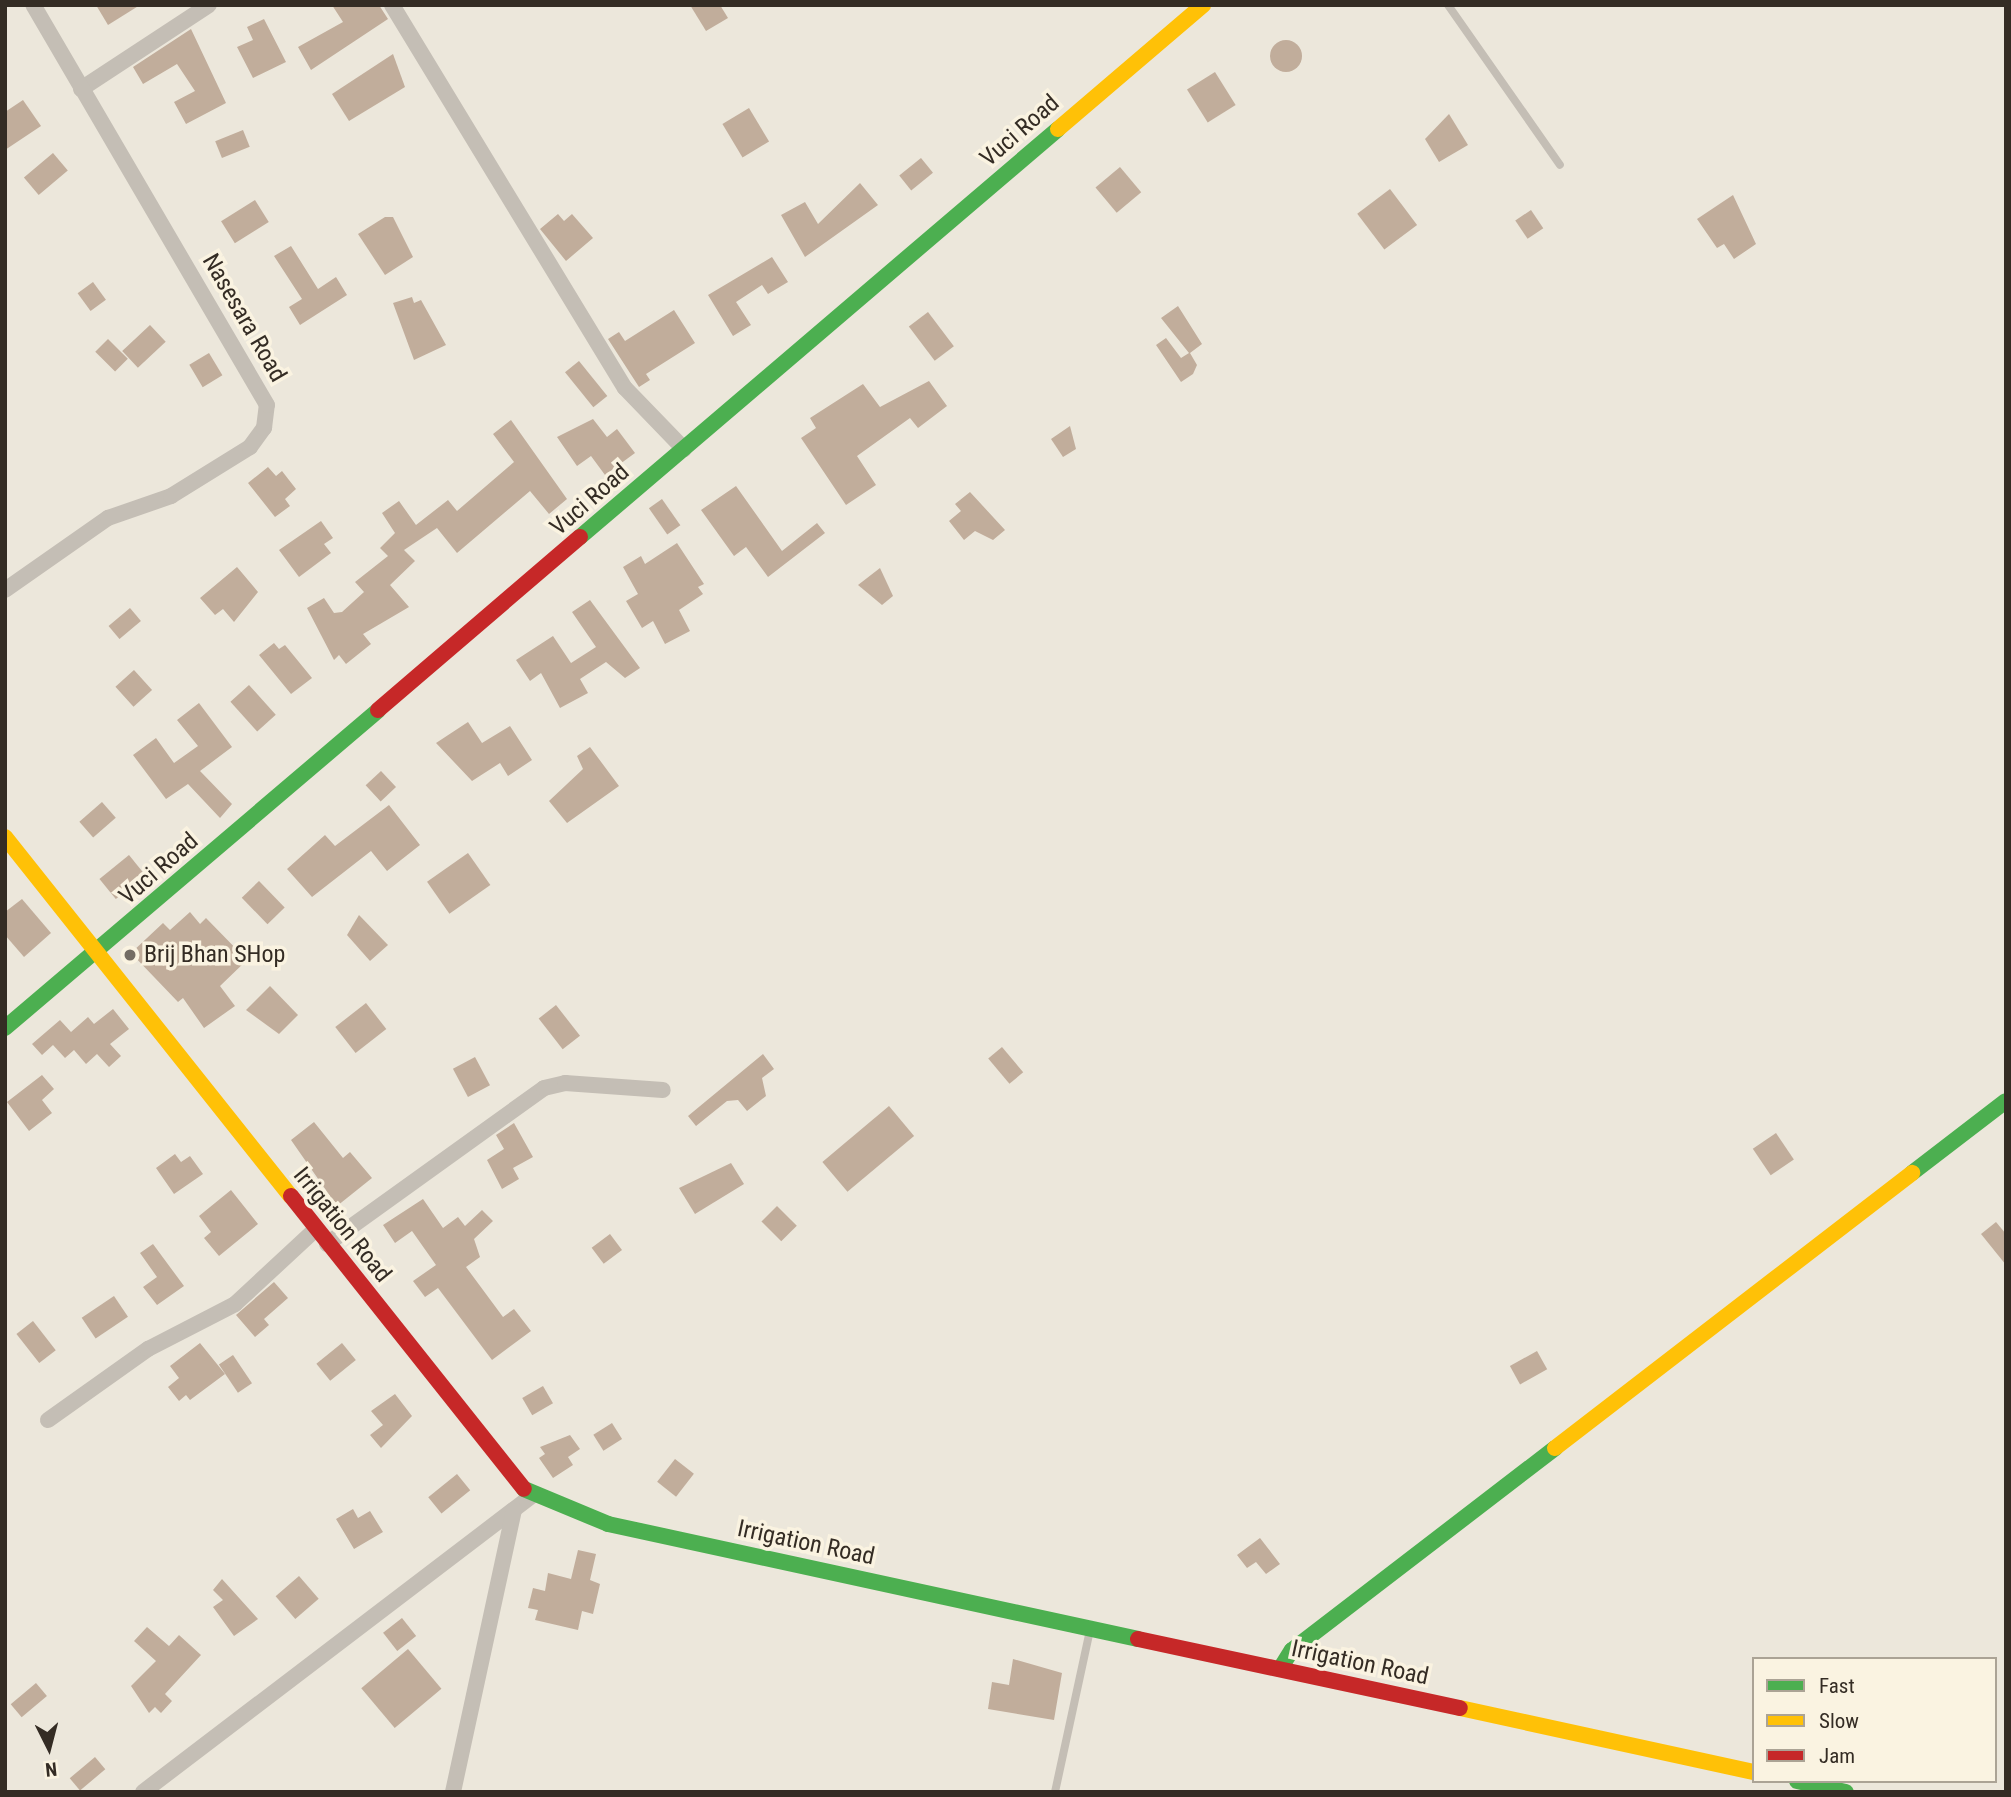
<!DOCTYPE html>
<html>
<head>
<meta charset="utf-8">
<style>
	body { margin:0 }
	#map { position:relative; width:2011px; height:1797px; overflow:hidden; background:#ece7db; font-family:"Roboto Condensed",sans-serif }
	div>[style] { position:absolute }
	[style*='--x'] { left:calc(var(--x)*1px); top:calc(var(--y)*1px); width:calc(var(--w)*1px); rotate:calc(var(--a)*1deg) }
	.building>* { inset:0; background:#c1ad9b; transform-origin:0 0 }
	.round { border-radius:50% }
	.lane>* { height:8px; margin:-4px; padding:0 4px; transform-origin:4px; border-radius:4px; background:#c4beb5 }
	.street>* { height:16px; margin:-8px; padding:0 8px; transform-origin:8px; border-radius:8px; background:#c4beb5 }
	.fast>* { height:16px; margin:-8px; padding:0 8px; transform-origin:8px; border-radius:8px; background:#4caf50 }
	.slow>* { height:16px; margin:-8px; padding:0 8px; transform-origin:8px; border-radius:8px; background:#ffc107 }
	.jam>* { height:16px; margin:-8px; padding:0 8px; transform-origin:8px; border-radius:8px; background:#c62828 }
	.dots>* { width:19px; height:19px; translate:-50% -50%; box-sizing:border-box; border:4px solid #faf3e1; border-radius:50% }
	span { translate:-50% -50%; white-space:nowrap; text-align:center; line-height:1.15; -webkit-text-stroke:7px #faf3e1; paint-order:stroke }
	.street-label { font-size:24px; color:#342c24 }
	.poi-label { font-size:24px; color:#342c24 }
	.left { translate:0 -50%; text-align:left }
	.frame { position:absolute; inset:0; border:7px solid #342c24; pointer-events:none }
	.legend { position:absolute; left:1752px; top:1657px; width:245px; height:126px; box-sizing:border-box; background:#faf3e1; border:2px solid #aba395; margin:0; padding:9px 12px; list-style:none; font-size:21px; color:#342c24 }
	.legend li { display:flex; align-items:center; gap:14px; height:35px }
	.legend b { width:35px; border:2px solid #aba395 }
	.north { position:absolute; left:14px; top:1713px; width:70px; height:70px; -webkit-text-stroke:5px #faf3e1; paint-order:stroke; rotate:174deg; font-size:19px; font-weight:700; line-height:28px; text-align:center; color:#342c24 }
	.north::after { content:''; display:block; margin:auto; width:24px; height:32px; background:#342c24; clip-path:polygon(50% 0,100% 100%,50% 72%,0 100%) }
</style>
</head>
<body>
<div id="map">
	<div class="building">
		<div style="clip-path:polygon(96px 5px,140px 5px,108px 25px)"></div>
		<div style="clip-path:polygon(332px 5px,379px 5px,388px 19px,311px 70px,298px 47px,343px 22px)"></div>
		<div style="clip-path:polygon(690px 5px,720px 5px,728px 18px,706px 31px)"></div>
		<div style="clip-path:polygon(264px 19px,286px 62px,253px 78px,237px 47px,253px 40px,247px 27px)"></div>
		<div style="clip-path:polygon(191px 29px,226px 103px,186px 124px,174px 102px,195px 91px,177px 64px,143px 84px,133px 67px)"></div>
		<div class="round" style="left:1270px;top:40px;width:32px;height:32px"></div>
		<div style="clip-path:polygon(393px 54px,405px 87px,349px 121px,332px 94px)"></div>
		<div style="left:1215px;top:72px;width:39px;height:33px;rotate:58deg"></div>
		<div style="clip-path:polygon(23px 100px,41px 126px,5px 150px,5px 112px)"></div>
		<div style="left:749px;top:108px;width:39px;height:31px;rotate:59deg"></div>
		<div style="clip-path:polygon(1449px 114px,1468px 145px,1439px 162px,1425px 139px)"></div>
		<div style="left:243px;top:130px;width:18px;height:30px;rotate:68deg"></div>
		<div style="left:53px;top:153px;width:23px;height:38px;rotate:50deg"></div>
		<div style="left:921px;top:158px;width:19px;height:28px;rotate:51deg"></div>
		<div style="left:1120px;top:167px;width:33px;height:32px;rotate:50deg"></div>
		<div style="clip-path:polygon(860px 183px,878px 205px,805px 257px,781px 215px,805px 202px,818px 224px)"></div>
		<div style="left:1390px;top:189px;width:45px;height:41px;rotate:53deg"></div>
		<div style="clip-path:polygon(1733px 195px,1756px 244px,1734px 259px,1724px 244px,1717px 248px,1697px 219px)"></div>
		<div style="left:255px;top:200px;width:26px;height:40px;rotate:58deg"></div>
		<div style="left:1531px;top:210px;width:22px;height:19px;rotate:56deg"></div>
		<div style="clip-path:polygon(558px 214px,564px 221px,572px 214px,593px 238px,566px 261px,540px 229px)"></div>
		<div style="clip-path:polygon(385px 217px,393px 217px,413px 257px,385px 275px,358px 234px)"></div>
		<div style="clip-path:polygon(291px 246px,318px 289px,336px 277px,347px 295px,300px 325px,289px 307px,302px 299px,274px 256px)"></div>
		<div style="clip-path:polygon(772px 257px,788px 282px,768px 294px,762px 285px,736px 302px,751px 325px,733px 336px,708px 295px)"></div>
		<div style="left:93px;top:282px;width:22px;height:19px;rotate:54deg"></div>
		<div style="clip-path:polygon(412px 297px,414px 303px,421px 300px,446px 345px,414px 360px,393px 303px)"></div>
		<div style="clip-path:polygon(1178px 306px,1202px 344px,1190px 353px,1197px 365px,1193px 374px,1181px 382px,1156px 345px,1166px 338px,1181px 358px,1189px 353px,1161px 318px)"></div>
		<div style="clip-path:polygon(674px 310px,695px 343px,646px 374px,650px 380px,639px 387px,608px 339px,619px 332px,625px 341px)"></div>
		<div style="left:928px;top:312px;width:43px;height:24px;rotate:53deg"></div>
		<div style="left:150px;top:325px;width:23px;height:38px;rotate:47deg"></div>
		<div style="left:108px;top:339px;width:28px;height:18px;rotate:45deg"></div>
		<div style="left:209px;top:353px;width:26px;height:23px;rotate:59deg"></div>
		<div style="left:579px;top:361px;width:45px;height:18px;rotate:51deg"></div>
		<div style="clip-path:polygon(929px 381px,947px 406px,918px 428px,910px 418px,857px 456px,876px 485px,846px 505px,801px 438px,816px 428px,810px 418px,863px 384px,880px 407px)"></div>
		<div style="clip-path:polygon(593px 419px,607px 437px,617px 429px,635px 453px,605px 475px,591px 456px,577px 466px,557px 437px)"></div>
		<div style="clip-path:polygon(511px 420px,567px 499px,549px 514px,530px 491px,457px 553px,437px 528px,404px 550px,415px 561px,390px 585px,409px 607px,363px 634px,371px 644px,346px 664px,339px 655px,334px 660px,307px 608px,324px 598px,334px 613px,342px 612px,364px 592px,355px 582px,388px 556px,380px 548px,395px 533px,382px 513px,399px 501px,416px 525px,448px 500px,457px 511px,514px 462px,493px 434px)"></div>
		<div style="clip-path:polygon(1070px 426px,1076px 449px,1063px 457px,1051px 439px)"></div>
		<div style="clip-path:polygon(268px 467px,276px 476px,282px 471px,296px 489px,285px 499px,290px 506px,275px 517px,248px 483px)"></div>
		<div style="clip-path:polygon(736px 486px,782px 551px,817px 523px,825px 533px,768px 577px,746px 547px,734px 556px,701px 510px)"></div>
		<div style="clip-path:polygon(970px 492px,1005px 530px,993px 540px,975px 531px,964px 540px,949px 521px,961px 511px,955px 504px)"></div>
		<div style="left:662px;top:499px;width:32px;height:16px;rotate:55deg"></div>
		<div style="clip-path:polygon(321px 521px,333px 538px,324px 544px,331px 553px,299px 577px,279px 550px)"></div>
		<div style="clip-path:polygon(677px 543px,704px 584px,698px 587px,703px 594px,679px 610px,690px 631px,665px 644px,653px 621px,642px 628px,626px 601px,638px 594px,623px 567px,641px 556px,645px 564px)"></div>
		<div style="clip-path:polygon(237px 567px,258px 592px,234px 622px,223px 609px,215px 615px,200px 598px)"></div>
		<div style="clip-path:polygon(880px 568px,893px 596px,882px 605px,858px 585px)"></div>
		<div style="clip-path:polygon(590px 600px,640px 668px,625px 678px,606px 662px,580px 679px,588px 693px,560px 708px,541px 673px,530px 681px,516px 660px,553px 636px,571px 663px,596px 647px,572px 612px)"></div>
		<div style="left:130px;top:608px;width:17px;height:28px;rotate:50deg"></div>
		<div style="clip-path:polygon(274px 643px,279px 649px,285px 645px,312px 678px,291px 694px,259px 655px)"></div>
		<div style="left:134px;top:670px;width:27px;height:25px;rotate:48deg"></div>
		<div style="left:249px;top:685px;width:40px;height:25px;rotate:48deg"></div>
		<div style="clip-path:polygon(199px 703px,232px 747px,200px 771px,232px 804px,220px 818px,188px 784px,166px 799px,133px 755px,156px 738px,174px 763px,198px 746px,177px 720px)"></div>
		<div style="clip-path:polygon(468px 722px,482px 743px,510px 726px,532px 760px,508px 776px,500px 763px,472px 781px,436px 743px)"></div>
		<div style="clip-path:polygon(590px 747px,619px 786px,567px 823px,549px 801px,583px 769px,577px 756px)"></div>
		<div style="left:381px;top:771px;width:22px;height:21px;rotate:47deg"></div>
		<div style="left:102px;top:802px;width:21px;height:30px;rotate:49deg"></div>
		<div style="clip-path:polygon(389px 805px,420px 845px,387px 871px,371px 851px,312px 897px,287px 869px,325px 835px,335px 846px)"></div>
		<div style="left:468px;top:853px;width:39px;height:50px;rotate:55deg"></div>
		<div style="left:129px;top:855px;width:26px;height:38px;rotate:51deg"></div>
		<div style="left:259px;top:881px;width:37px;height:24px;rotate:46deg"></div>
		<div style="clip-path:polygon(22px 899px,51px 933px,24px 957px,5px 935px,5px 912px)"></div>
		<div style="clip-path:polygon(190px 912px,200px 924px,206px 918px,247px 960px,220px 986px,235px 1006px,204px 1028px,183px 998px,178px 1002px,131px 953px,163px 923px,170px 930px)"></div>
		<div style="clip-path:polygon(359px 915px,388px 945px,370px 961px,347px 935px)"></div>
		<div style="clip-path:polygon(270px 986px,298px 1015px,279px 1034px,246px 1010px)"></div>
		<div style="left:366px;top:1003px;width:33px;height:39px;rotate:52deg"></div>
		<div style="left:556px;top:1005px;width:39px;height:22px;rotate:52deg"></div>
		<div style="clip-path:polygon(113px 1009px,129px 1029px,110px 1044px,121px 1056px,109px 1067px,97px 1054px,86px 1064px,74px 1050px,65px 1058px,53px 1045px,42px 1055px,32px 1044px,60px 1020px,71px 1032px,88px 1017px,94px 1024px)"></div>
		<div style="left:1002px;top:1047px;width:33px;height:18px;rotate:50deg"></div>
		<div style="clip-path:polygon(763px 1054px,774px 1069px,762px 1078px,766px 1096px,747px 1111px,738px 1100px,727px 1101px,696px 1126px,688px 1116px)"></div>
		<div style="left:475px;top:1057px;width:32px;height:25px;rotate:62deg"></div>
		<div style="clip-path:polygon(42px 1075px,54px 1089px,42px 1100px,52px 1113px,29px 1131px,7px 1102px)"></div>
		<div style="left:889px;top:1106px;width:39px;height:87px;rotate:50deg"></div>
		<div style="clip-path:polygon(314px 1122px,343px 1158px,350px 1152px,372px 1178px,337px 1206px,291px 1140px)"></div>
		<div style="clip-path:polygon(514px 1123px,533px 1157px,513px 1168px,519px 1179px,502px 1189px,487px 1160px,504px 1149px,496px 1135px)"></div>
		<div style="left:1776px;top:1133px;width:32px;height:28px;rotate:56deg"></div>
		<div style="clip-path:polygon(175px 1154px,181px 1162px,190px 1156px,203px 1174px,174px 1194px,156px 1168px)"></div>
		<div style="clip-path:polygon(731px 1163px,744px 1184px,695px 1214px,679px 1188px)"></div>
		<div style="clip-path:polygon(231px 1190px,258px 1224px,219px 1256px,204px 1238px,211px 1232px,199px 1216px)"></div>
		<div style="clip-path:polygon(423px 1199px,443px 1228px,458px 1217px,465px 1226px,482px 1210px,493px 1221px,474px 1239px,480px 1257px,466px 1267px,503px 1317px,514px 1309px,531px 1331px,492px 1360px,438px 1288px,425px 1297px,413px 1281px,436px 1265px,412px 1231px,395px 1243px,383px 1225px)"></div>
		<div style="left:777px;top:1206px;width:28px;height:22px;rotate:45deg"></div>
		<div style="clip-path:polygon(1996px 1222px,2006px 1234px,2006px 1265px,1981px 1234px)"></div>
		<div style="left:610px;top:1234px;width:20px;height:23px;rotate:53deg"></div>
		<div style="clip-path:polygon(153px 1244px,184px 1286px,157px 1305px,143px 1287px,157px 1277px,140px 1253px)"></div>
		<div style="clip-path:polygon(274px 1282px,288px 1298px,264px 1319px,269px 1325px,255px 1337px,236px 1315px)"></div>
		<div style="left:114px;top:1296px;width:25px;height:39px;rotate:56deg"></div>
		<div style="left:33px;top:1321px;width:37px;height:21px;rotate:52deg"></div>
		<div style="clip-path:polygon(200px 1343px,225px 1374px,190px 1400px,186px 1395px,179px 1401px,168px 1387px,179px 1378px,170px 1366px)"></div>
		<div style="left:342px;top:1343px;width:22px;height:33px;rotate:51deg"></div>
		<div style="left:1537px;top:1351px;width:21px;height:31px;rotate:61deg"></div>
		<div style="left:233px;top:1355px;width:34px;height:17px;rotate:56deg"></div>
		<div style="left:543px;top:1386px;width:20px;height:24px;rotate:60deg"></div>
		<div style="clip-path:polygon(395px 1394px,412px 1416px,381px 1448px,370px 1435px,383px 1425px,371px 1411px)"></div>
		<div style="left:612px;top:1423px;width:19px;height:22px;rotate:58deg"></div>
		<div style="clip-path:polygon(570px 1435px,580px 1449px,568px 1457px,573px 1465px,553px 1478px,539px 1458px,545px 1454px,540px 1447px)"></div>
		<div style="left:675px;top:1459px;width:24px;height:29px;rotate:38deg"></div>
		<div style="left:457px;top:1474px;width:21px;height:37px;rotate:51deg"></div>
		<div style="clip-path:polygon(353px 1509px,358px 1518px,370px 1511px,383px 1532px,354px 1549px,336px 1519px)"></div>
		<div style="clip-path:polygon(1260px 1538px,1280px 1564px,1266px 1574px,1256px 1562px,1247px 1568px,1237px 1555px)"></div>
		<div style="clip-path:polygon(578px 1550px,596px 1554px,590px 1580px,600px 1584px,593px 1614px,582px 1611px,578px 1630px,535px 1620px,538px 1610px,528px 1608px,533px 1588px,545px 1591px,548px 1573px,571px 1579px)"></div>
		<div style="left:299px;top:1576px;width:30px;height:31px;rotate:49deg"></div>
		<div style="clip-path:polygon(222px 1579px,258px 1619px,234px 1636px,213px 1607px,223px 1600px,213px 1590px)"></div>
		<div style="left:402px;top:1618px;width:23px;height:24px;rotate:52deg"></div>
		<div style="clip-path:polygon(147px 1627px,169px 1646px,179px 1635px,201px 1655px,165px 1694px,172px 1701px,161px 1713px,155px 1707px,149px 1713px,131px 1686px,156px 1661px,134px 1641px)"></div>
		<div style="left:408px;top:1649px;width:52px;height:61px;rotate:50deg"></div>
		<div style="clip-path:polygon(1013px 1659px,1062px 1673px,1054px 1720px,988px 1709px,992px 1682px,1009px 1685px)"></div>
		<div style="left:36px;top:1683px;width:17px;height:33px;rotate:50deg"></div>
		<div style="left:95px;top:1757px;width:16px;height:33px;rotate:50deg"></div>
	</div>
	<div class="lane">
		<div style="--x:1448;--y:5;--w:195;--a:55"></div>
		<div style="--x:1055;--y:1792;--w:166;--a:-77.8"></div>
	</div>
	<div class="street">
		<div style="--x:392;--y:5;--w:448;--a:58.7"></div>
		<div style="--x:625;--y:388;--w:85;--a:46"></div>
		<div style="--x:81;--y:89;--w:153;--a:-33.3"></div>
		<div style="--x:5;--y:590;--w:126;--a:-35"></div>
		<div style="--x:108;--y:518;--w:67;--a:-19.2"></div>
		<div style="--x:171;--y:496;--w:93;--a:-31.8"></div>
		<div style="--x:250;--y:447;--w:24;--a:-54"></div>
		<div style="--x:264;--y:428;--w:23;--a:-83"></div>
		<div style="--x:267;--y:405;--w:463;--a:-120.3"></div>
		<div style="--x:327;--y:1244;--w:267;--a:-35.7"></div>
		<div style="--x:544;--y:1088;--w:22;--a:-13"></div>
		<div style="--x:565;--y:1083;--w:98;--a:4.1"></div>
		<div style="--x:48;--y:1420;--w:123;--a:-35.4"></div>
		<div style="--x:148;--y:1349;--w:98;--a:-27.3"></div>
		<div style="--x:235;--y:1304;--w:109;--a:-42.8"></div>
		<div style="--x:143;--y:1792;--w:487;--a:-37.3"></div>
		<div style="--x:453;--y:1792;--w:289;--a:-77.8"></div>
	</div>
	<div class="fast">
		<div style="--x:580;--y:537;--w:628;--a:-40.48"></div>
		<div style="--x:5;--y:1028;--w:490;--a:-40.4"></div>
		<div style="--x:1912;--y:1173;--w:118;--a:-37.5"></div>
		<div style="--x:524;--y:1489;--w:91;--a:22.6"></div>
		<div style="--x:608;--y:1524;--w:542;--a:12.24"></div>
		<div style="--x:1280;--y:1669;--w:22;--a:-58"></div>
		<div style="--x:1292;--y:1650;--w:332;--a:-37.5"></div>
		<div style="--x:1797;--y:1781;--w:50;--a:12.7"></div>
	</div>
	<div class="slow">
		<div style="--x:1058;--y:129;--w:191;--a:-40.5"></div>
		<div style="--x:5;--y:837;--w:459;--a:51.5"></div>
		<div style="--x:1555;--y:1448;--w:451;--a:-37.6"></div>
		<div style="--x:1460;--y:1708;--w:301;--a:12.3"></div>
	</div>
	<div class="jam">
		<div style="--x:378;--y:710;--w:266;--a:-40.6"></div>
		<div style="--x:291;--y:1196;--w:374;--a:51.5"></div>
		<div style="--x:1138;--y:1639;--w:329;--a:12.1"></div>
	</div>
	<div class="dots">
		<div style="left:130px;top:955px;background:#746d64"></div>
	</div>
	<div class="street-label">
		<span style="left:1020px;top:131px;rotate:-41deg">Vuci Road</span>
		<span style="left:244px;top:318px;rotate:60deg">Nasesara Road</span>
		<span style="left:590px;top:500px;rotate:-41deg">Vuci Road</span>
		<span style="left:159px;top:869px;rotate:-41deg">Vuci Road</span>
		<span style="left:342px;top:1225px;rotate:51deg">Irrigation Road</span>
		<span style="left:806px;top:1543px;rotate:12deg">Irrigation Road</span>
		<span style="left:1360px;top:1663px;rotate:12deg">Irrigation Road</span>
	</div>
	<div class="poi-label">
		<span class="left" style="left:144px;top:955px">Brij Bhan SHop</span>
	</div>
	<div class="frame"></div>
	<ul class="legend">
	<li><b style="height:9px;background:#4caf50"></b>Fast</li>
	<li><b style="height:9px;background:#ffc107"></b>Slow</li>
	<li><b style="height:9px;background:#c62828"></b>Jam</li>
	</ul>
	<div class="north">N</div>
</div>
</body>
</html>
